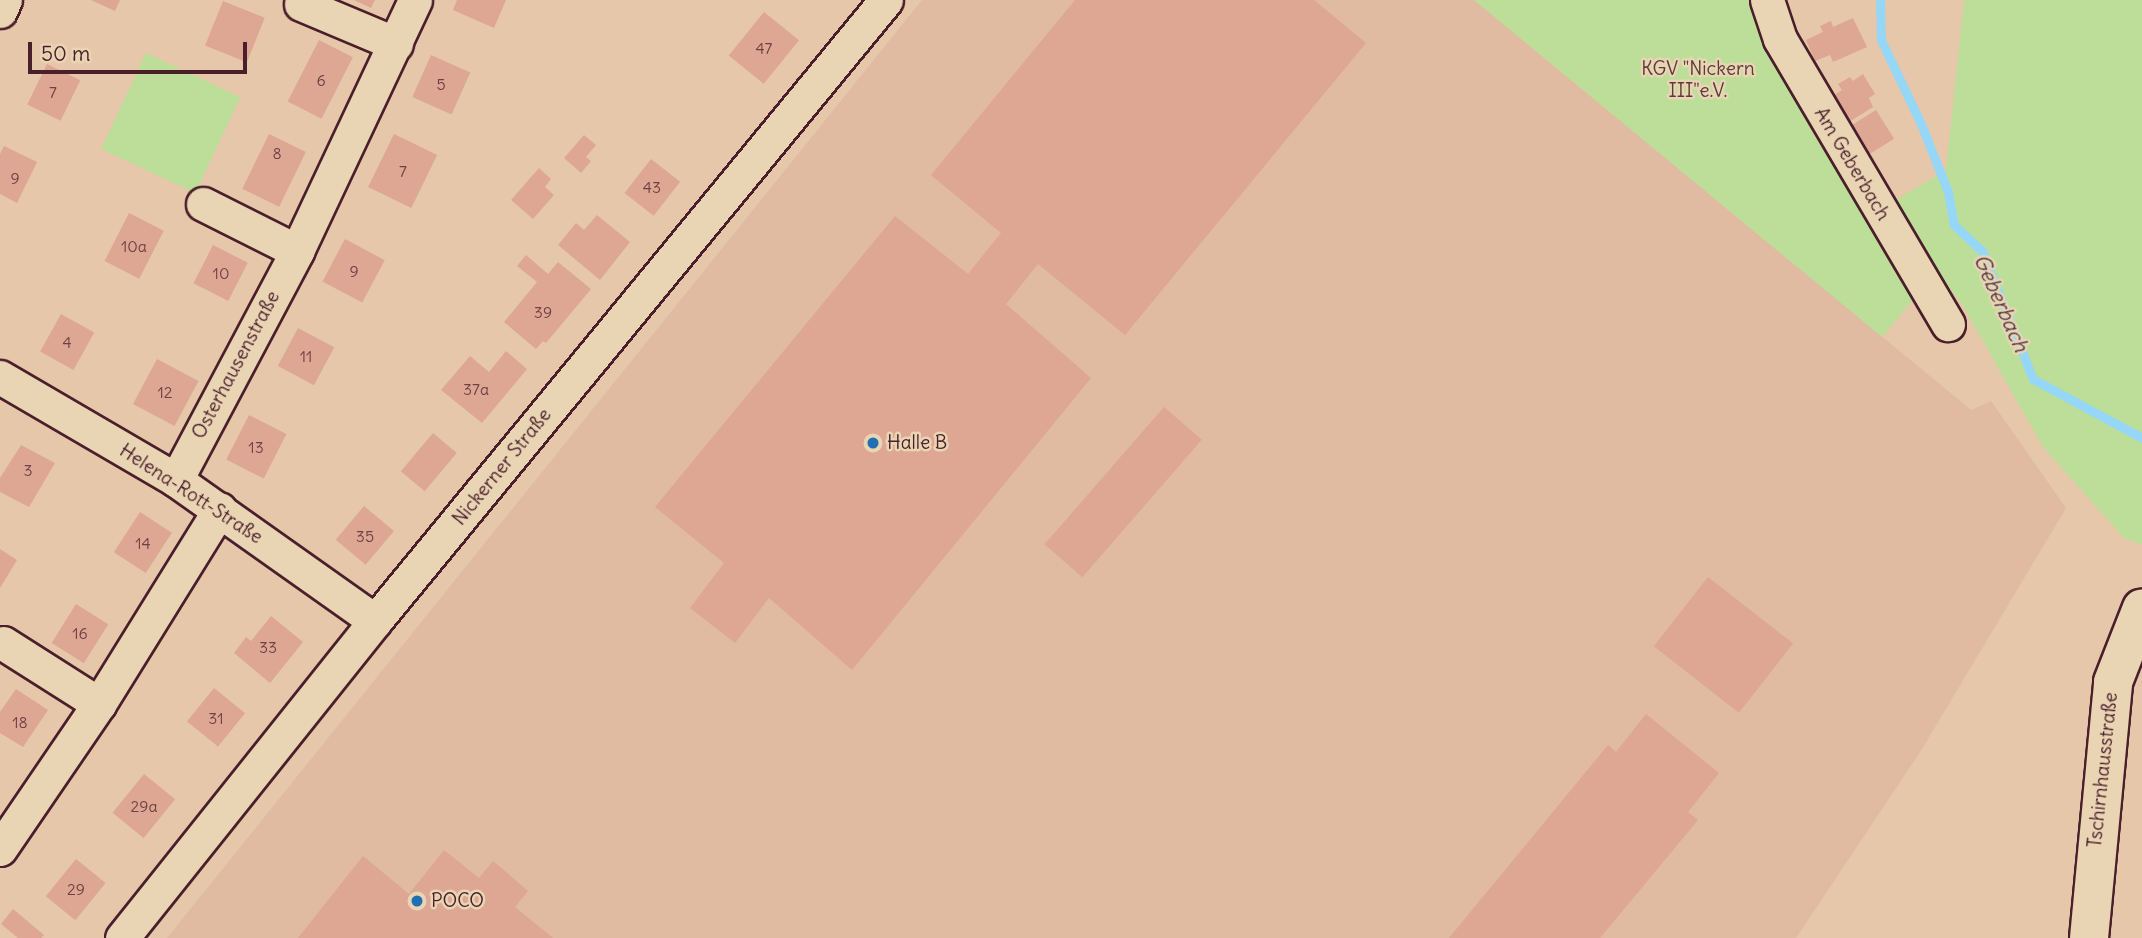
<!DOCTYPE html>
<html>
<head>
<meta charset="utf-8">
<style>
	body { margin:0 }
	#map { position:relative; width:2142px; height:938px; overflow:hidden; background:#e6c7aa; font-family:Delius,sans-serif }
	div>[style] { position:absolute }
	[style*='--x'] { left:calc(var(--x)*1px); top:calc(var(--y)*1px); width:calc(var(--w)*1px); rotate:calc(var(--a)*1deg) }
	.built>* { inset:0; background:#e0baa1 }
	.green>* { inset:0; background:#bcde98; transform-origin:0 0 }
	.stream>* { height:9px; margin:-4.5px; padding:0 4.5px; transform-origin:4.5px; border-radius:4.5px; background:#96d7f8 }
	.building>* { inset:0; background:#dda793; transform-origin:0 0 }
	.roads { filter:drop-shadow(2px 0 #4a1f2b) drop-shadow(-2px 0 #4a1f2b) drop-shadow(0 2px #4a1f2b) drop-shadow(0 -2px #4a1f2b) }
	.street>* { height:33px; margin:-16.5px; padding:0 16.5px; transform-origin:16.5px; border-radius:16.5px; background:#e9d4b3 }
	.secondary>* { height:38px; margin:-19px; padding:0 19px; transform-origin:19px; border-radius:19px; background:#e9d4b3 }
	.dots>* { width:19px; height:19px; translate:-50% -50%; box-sizing:border-box; border:4px solid #e9d4b3; border-radius:50% }
	span { translate:-50% -50%; white-space:nowrap; text-align:center; line-height:1.15; -webkit-text-stroke:5px #e9d4b3; paint-order:stroke }
	.number-label { font-size:16px; color:#6f4145 }
	.number-label span { -webkit-text-stroke-width:0 }
	.park-label { font-size:19px; color:#5b3c3b }
	.street-label { font-size:19px; color:#4a1f2b }
	.poi-label { font-size:19px; color:#4a1f2b }
	.left { translate:0 -50%; text-align:left }
	.water-label { font-size:21px; color:#553b4a; font-style:italic }
	.scale { position:absolute; left:28px; top:42px; width:219px; height:32px; box-sizing:border-box; border:4px solid #4a1f2b; border-top:0; padding-left:9px; font-size:21px; line-height:24px; white-space:nowrap; color:#4a1f2b; -webkit-text-stroke:5px #e9d4b3; paint-order:stroke }
</style>
</head>
<body>
<div id="map">
	<div class="built">
		<div style="clip-path:polygon(922px 0,1474px 0,1971px 410px,1991px 401px,2066px 508px,1922px 749px,1796px 938px,167px 938px)"></div>
	</div>
	<div class="green">
		<div style="clip-path:polygon(1474px 0,1756px 0,1780px 75px,1918px 294px,1882px 337px)"></div>
		<div style="clip-path:polygon(1964px 0,2142px 0,2142px 545px,2124px 538px,2043px 447px,1963px 306px,1887px 205px,1946px 170px)"></div>
		<div style="left:146px;top:53px;width:104px;height:106px;rotate:25deg"></div>
	</div>
	<div class="stream">
		<div style="--x:1880;--y:0;--w:40;--a:88.6"></div>
		<div style="--x:1881;--y:40;--w:93;--a:64.5"></div>
		<div style="--x:1921;--y:124;--w:73;--a:68.3"></div>
		<div style="--x:1948;--y:192;--w:34;--a:80"></div>
		<div style="--x:1954;--y:225;--w:38;--a:43"></div>
		<div style="--x:1982;--y:251;--w:138;--a:68.3"></div>
		<div style="--x:2033;--y:379;--w:124;--a:28.4"></div>
	</div>
	<div class="building">
		<div style="clip-path:polygon(91px 0,120px 0,115px 11px)"></div>
		<div style="clip-path:polygon(354px 0,375px 0,371px 8px)"></div>
		<div style="clip-path:polygon(457px 0,506px 0,494px 28px,453px 10px)"></div>
		<div style="clip-path:polygon(1075px 0,1314px 0,1366px 43px,1125px 335px,1038px 264px,1006px 304px,1091px 378px,852px 670px,769px 598px,735px 643px,690px 608px,724px 563px,655px 507px,895px 216px,968px 274px,1001px 233px,931px 175px)"></div>
		<div style="left:223px;top:1px;width:45px;height:48px;rotate:22deg"></div>
		<div style="left:764px;top:12px;width:45px;height:56px;rotate:39deg"></div>
		<div style="clip-path:polygon(1853px 18px,1867px 47px,1833px 62px,1830px 55px,1815px 61px,1806px 40px,1823px 32px,1820px 26px,1831px 21px,1833px 27px)"></div>
		<div style="left:319px;top:40px;width:38px;height:69px;rotate:27deg"></div>
		<div style="left:431px;top:55px;width:43px;height:46px;rotate:24deg"></div>
		<div style="left:47px;top:64px;width:37px;height:45px;rotate:26deg"></div>
		<div style="clip-path:polygon(1863px 74px,1875px 94px,1869px 98px,1873px 107px,1841px 127px,1825px 101px,1842px 90px,1838px 84px,1850px 77px,1853px 81px)"></div>
		<div style="left:1876px;top:110px;width:34px;height:32px;rotate:58deg"></div>
		<div style="left:269px;top:134px;width:41px;height:61px;rotate:26deg"></div>
		<div style="left:394px;top:134px;width:48px;height:59px;rotate:26deg"></div>
		<div style="clip-path:polygon(584px 135px,596px 145px,586px 157px,591px 161px,581px 173px,564px 158px)"></div>
		<div style="clip-path:polygon(4px 146px,37px 162px,17px 203px,0 194px,0 154px)"></div>
		<div style="left:651px;top:159px;width:37px;height:43px;rotate:38deg"></div>
		<div style="clip-path:polygon(539px 168px,551px 179px,545px 187px,554px 195px,533px 219px,511px 200px)"></div>
		<div style="left:129px;top:213px;width:39px;height:54px;rotate:27deg"></div>
		<div style="clip-path:polygon(597px 215px,630px 242px,600px 280px,558px 245px,576px 223px,584px 230px)"></div>
		<div style="left:345px;top:239px;width:45px;height:48px;rotate:28deg"></div>
		<div style="left:213px;top:245px;width:39px;height:43px;rotate:27deg"></div>
		<div style="clip-path:polygon(526px 255px,548px 274px,558px 262px,591px 289px,546px 343px,543px 341px,536px 349px,504px 322px,537px 282px,517px 266px)"></div>
		<div style="left:61px;top:314px;width:38px;height:43px;rotate:29deg"></div>
		<div style="left:298px;top:328px;width:41px;height:43px;rotate:28deg"></div>
		<div style="clip-path:polygon(506px 351px,527px 369px,482px 423px,441px 390px,470px 356px,489px 372px)"></div>
		<div style="left:157px;top:359px;width:47px;height:51px;rotate:28deg"></div>
		<div style="left:1164px;top:407px;width:50px;height:182px;rotate:41deg"></div>
		<div style="left:249px;top:415px;width:42px;height:50px;rotate:27deg"></div>
		<div style="left:433px;top:433px;width:31px;height:50px;rotate:40deg"></div>
		<div style="clip-path:polygon(21px 445px,55px 463px,29px 507px,0 492px,0 478px)"></div>
		<div style="left:364px;top:506px;width:39px;height:44px;rotate:40deg"></div>
		<div style="left:140px;top:512px;width:38px;height:48px;rotate:33deg"></div>
		<div style="clip-path:polygon(0 549px,17px 560px,0 588px)"></div>
		<div style="left:1708px;top:577px;width:108px;height:88px;rotate:38deg"></div>
		<div style="left:76px;top:604px;width:38px;height:46px;rotate:32deg"></div>
		<div style="clip-path:polygon(271px 616px,303px 642px,270px 683px,234px 653px,246px 637px,251px 641px)"></div>
		<div style="left:214px;top:688px;width:40px;height:43px;rotate:39deg"></div>
		<div style="clip-path:polygon(16px 689px,48px 710px,23px 747px,0 733px,0 712px)"></div>
		<div style="clip-path:polygon(1646px 714px,1719px 773px,1688px 812px,1698px 820px,1600px 938px,1449px 938px,1608px 745px,1616px 752px)"></div>
		<div style="left:144px;top:774px;width:40px;height:50px;rotate:39deg"></div>
		<div style="clip-path:polygon(444px 850px,479px 878px,493px 861px,528px 891px,515px 907px,553px 938px,298px 938px,363px 856px,409px 894px)"></div>
		<div style="left:76px;top:859px;width:38px;height:48px;rotate:39deg"></div>
		<div style="clip-path:polygon(13px 909px,44px 935px,41px 938px,18px 938px,1px 924px)"></div>
	</div>
	<div class="roads">
		<div class="street">
			<div style="--x:1767;--y:0;--w:41;--a:71.6"></div>
			<div style="--x:1780;--y:39;--w:331;--a:59.5"></div>
			<div style="--x:301;--y:4;--w:103;--a:22.8"></div>
			<div style="--x:0;--y:11;--w:12;--a:-66"></div>
			<div style="--x:203;--y:204;--w:105;--a:26.6"></div>
			<div style="--x:0;--y:377;--w:204;--a:30.3"></div>
			<div style="--x:176;--y:480;--w:244;--a:35.3"></div>
			<div style="--x:176;--y:480;--w:259;--a:-62.1"></div>
			<div style="--x:297;--y:251;--w:277;--a:-64.8"></div>
			<div style="--x:3;--y:643;--w:114;--a:32.4"></div>
			<div style="--x:0;--y:849;--w:176;--a:-55.7"></div>
			<div style="--x:99;--y:704;--w:229;--a:-58.2"></div>
			<div style="--x:122;--y:938;--w:406;--a:-51.4"></div>
			<div style="--x:375;--y:621;--w:804;--a:-50.55"></div>
		</div>
		<div class="secondary">
			<div style="--x:2089;--y:938;--w:257;--a:-84.6"></div>
			<div style="--x:2113;--y:682;--w:79;--a:-68.6"></div>
		</div>
	</div>
	<div class="dots">
		<div style="left:873px;top:443px;background:#1f6fb2"></div>
		<div style="left:417px;top:901px;background:#1f6fb2"></div>
	</div>
	<div class="number-label">
		<span style="left:764px;top:48px">47</span>
		<span style="left:321px;top:80px">6</span>
		<span style="left:441px;top:84px">5</span>
		<span style="left:53px;top:92px">7</span>
		<span style="left:277px;top:153px">8</span>
		<span style="left:403px;top:171px">7</span>
		<span style="left:15px;top:178px">9</span>
		<span style="left:652px;top:187px">43</span>
		<span style="left:134px;top:246px">10a</span>
		<span style="left:354px;top:271px">9</span>
		<span style="left:221px;top:273px">10</span>
		<span style="left:543px;top:312px">39</span>
		<span style="left:67px;top:342px">4</span>
		<span style="left:306px;top:356px">11</span>
		<span style="left:476px;top:389px">37a</span>
		<span style="left:165px;top:392px">12</span>
		<span style="left:256px;top:447px">13</span>
		<span style="left:28px;top:470px">3</span>
		<span style="left:365px;top:536px">35</span>
		<span style="left:143px;top:543px">14</span>
		<span style="left:80px;top:633px">16</span>
		<span style="left:268px;top:647px">33</span>
		<span style="left:216px;top:718px">31</span>
		<span style="left:20px;top:722px">18</span>
		<span style="left:144px;top:806px">29a</span>
		<span style="left:76px;top:889px">29</span>
	</div>
	<div class="park-label">
		<span style="left:1698px;top:80px">KGV "Nickern<br>III"e.V.</span>
	</div>
	<div class="street-label">
		<span style="left:1852px;top:164px;rotate:59deg">Am Geberbach</span>
		<span style="left:236px;top:365px;rotate:-62deg">Osterhausenstraße</span>
		<span style="left:502px;top:467px;rotate:-51deg">Nickerner Straße</span>
		<span style="left:191px;top:494px;rotate:33deg">Helena-Rott-Straße</span>
		<span style="left:2103px;top:770px;rotate:-84deg">Tschirnhausstraße</span>
	</div>
	<div class="poi-label">
		<span class="left" style="left:887px;top:443px">Halle B</span>
		<span class="left" style="left:431px;top:901px">POCO</span>
	</div>
	<div class="water-label">
		<span style="left:2001px;top:303px;rotate:66deg">Geberbach</span>
	</div>
	<div class="scale">50 m</div>
</div>
</body>
</html>
